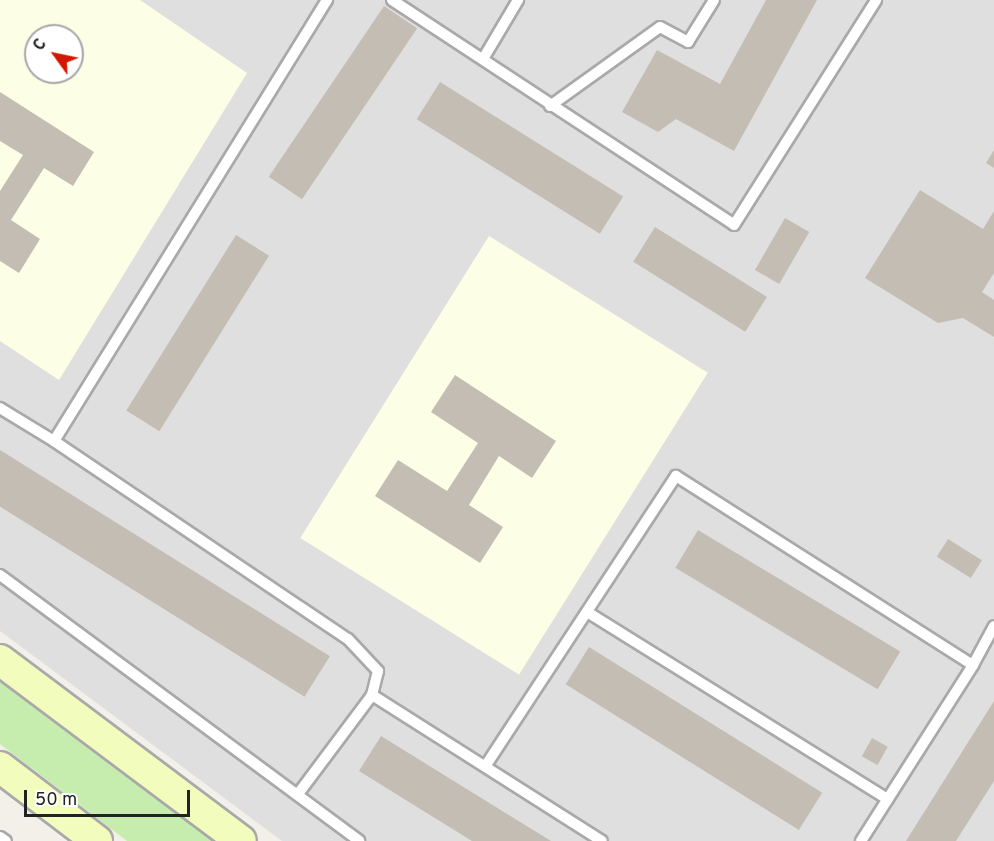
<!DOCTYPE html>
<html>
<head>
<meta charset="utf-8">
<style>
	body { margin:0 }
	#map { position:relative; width:994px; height:841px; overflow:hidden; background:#f2f0e9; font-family:Overpass,sans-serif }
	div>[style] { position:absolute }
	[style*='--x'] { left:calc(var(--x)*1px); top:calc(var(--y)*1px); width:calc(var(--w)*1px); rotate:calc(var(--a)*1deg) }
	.residential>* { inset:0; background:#e0dfdf }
	.education>* { inset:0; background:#fcffe5; transform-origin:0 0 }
	.grass>* { inset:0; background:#c6edae }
	.building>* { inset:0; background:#c3bdb4; transform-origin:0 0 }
	.roads { filter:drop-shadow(2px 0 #a9a9a9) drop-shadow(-2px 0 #a9a9a9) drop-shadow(0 2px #a9a9a9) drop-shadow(0 -2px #a9a9a9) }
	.service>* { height:10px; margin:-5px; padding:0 5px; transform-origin:5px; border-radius:5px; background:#fff }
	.secondary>* { height:30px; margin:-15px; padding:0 15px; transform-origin:15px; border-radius:15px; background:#f1fcbd }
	span { translate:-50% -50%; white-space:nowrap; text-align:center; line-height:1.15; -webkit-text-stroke:6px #fff; paint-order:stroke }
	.north { position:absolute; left:24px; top:24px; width:60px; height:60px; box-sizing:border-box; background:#fff; border:2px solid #a7a7a7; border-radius:50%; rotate:303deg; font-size:16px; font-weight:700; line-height:24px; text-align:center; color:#222 }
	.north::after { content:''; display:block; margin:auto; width:21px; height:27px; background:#d41800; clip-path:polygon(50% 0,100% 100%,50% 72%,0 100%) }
	.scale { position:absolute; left:24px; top:790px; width:166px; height:27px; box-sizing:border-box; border:3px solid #222; border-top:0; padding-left:8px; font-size:18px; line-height:21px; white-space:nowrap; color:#222; -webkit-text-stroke:4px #fff; paint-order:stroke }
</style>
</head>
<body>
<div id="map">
	<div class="residential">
		<div style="clip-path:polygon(evenodd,0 0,994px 0,994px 841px,282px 841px,0 631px,0 0,36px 36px,72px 36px,72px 72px,36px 72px,36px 36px)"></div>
	</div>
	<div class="education">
		<div style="clip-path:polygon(evenodd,0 0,140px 0,247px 73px,59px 380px,0 341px,0 0,36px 36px,72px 36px,72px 72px,36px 72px,36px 36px)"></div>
		<div style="left:489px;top:236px;width:258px;height:356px;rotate:32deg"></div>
	</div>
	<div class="grass">
		<div style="clip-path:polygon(0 680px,215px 841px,127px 841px,0 744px)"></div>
	</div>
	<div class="building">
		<div style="clip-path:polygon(766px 0,817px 0,734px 151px,676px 119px,658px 132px,622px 112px,657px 50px,720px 84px)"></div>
		<div style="left:384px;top:6px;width:40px;height:206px;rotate:34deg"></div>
		<div style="left:440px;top:82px;width:216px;height:44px;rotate:32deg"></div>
		<div style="clip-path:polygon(0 92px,94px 152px,73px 186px,44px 168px,11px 220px,40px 239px,19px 273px,0 261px,0 191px,23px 155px,0 141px)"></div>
		<div style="clip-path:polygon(994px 150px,994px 168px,986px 163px)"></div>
		<div style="clip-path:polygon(920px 190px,983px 229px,994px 211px,994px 273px,982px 292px,994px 300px,994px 337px,963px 318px,938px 323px,865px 278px)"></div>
		<div style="left:785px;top:218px;width:28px;height:60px;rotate:30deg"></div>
		<div style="left:655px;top:227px;width:132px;height:41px;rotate:32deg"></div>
		<div style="left:236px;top:235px;width:39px;height:207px;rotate:32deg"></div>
		<div style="clip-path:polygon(455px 375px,556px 441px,532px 478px,499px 456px,469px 505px,503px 527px,480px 563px,375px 496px,398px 460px,447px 491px,478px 443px,431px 412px)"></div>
		<div style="left:0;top:450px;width:389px;height:48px;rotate:32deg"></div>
		<div style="left:698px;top:530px;width:236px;height:44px;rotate:31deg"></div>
		<div style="left:948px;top:539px;width:40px;height:21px;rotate:32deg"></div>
		<div style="left:589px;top:647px;width:275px;height:44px;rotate:32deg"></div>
		<div style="clip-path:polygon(994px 701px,994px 781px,956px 841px,906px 841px)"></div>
		<div style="clip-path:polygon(381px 736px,551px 841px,472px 841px,359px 771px)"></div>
		<div style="left:872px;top:738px;width:18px;height:21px;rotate:29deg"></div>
	</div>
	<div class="roads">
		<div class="service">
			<div style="--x:392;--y:0;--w:409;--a:33.3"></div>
			<div style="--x:734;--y:225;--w:266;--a:-57.7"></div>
			<div style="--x:483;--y:59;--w:69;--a:-59.3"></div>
			<div style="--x:550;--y:106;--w:135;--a:-35.7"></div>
			<div style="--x:660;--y:27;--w:32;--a:28"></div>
			<div style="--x:688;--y:42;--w:49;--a:-58.2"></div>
			<div style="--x:0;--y:408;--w:63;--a:31.4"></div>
			<div style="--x:54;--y:441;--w:519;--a:-58.24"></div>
			<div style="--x:54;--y:441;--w:354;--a:34"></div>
			<div style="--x:348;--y:639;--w:44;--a:46.8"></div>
			<div style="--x:378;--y:671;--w:25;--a:104"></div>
			<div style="--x:372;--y:695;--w:272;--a:32.4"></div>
			<div style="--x:0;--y:575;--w:447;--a:36.5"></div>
			<div style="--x:587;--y:612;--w:354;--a:31.9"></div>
			<div style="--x:486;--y:765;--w:346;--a:-56.7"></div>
			<div style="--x:676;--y:476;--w:352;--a:32.5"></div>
			<div style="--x:973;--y:665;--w:44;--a:-61.7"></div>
			<div style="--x:298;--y:794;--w:124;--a:-53.2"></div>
			<div style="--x:0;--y:837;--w:7;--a:34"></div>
			<div style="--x:861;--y:841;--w:209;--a:-57.5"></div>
		</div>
		<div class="secondary">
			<div style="--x:0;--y:660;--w:301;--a:36.9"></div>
			<div style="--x:0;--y:767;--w:122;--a:37.3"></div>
		</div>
	</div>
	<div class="north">С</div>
	<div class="scale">50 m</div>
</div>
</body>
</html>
